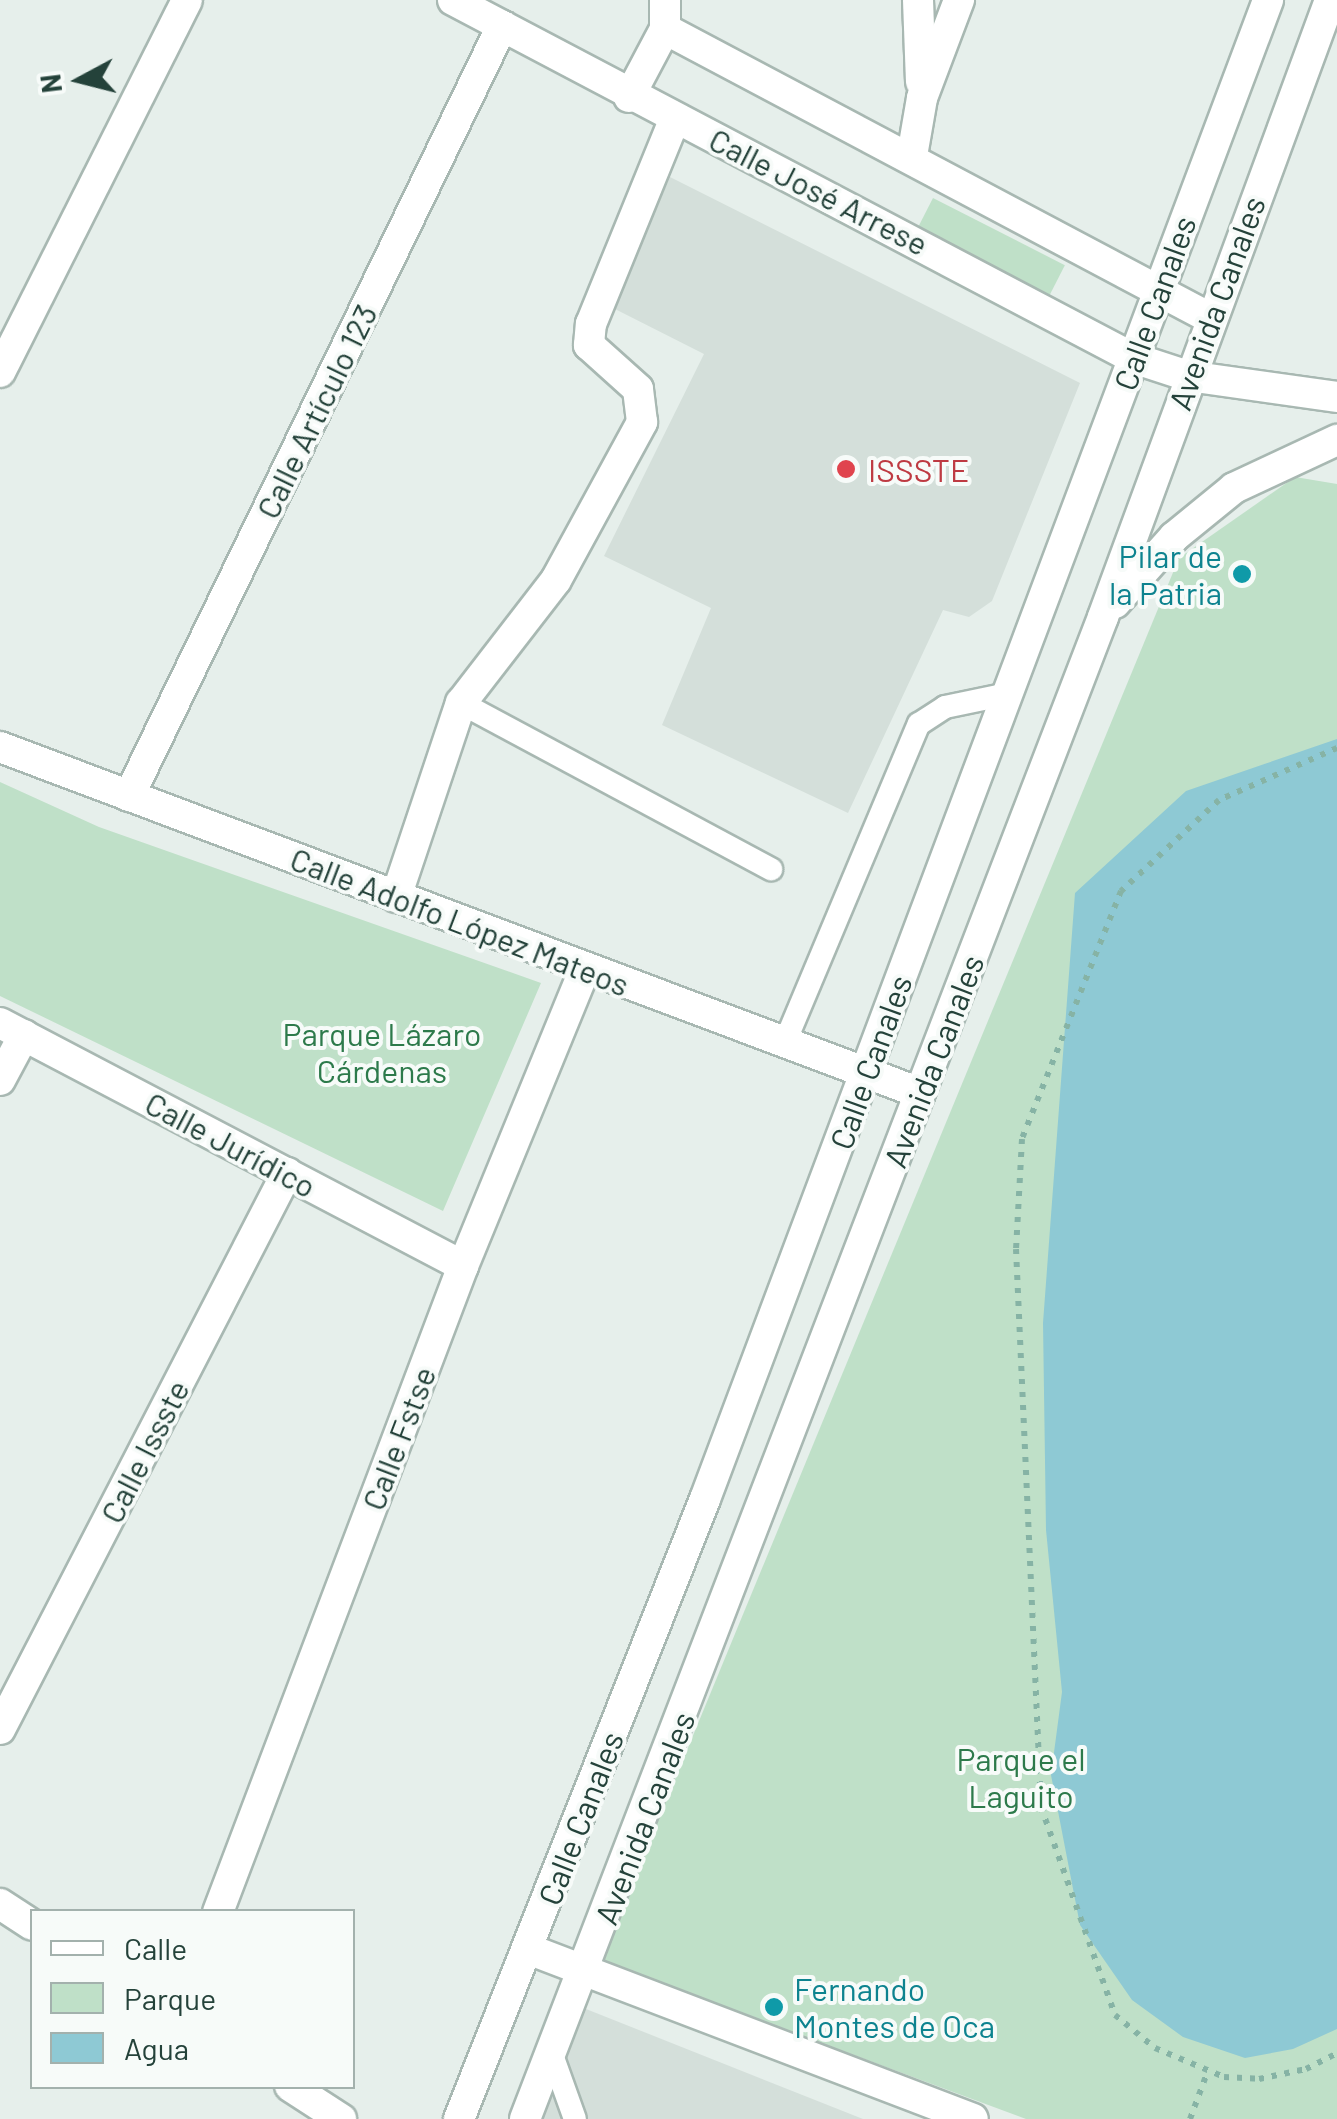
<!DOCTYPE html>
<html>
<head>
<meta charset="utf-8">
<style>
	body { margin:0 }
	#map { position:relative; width:1337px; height:2119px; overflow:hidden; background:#e6efeb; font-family:Barlow,sans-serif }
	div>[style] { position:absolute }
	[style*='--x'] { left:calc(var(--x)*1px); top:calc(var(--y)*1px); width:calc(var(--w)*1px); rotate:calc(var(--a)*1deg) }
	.built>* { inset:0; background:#d4dfda }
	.green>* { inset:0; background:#bfe0c8; transform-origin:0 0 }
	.water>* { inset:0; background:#8ec9d4 }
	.path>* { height:6px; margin-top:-3px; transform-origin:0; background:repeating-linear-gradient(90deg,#86b3a5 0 5px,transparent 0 13px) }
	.roads { filter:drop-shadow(2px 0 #a8b8b2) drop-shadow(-2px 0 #a8b8b2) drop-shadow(0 2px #a8b8b2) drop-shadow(0 -2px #a8b8b2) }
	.lane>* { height:22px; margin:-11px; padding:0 11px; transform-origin:11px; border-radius:11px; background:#fff }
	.street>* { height:30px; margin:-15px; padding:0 15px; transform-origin:15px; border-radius:15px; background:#fff }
	.secondary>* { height:30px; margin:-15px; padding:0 15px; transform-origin:15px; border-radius:15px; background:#fff }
	.dots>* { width:28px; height:28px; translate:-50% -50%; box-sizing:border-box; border:5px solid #f7fbf9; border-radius:50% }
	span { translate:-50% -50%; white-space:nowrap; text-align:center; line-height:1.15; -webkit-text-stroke:8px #f7fbf9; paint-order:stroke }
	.street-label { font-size:32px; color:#24423a }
	.health-label { font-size:32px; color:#be3a42 }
	.left { translate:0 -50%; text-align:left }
	.culture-label { font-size:32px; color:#0d838f }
	.right { translate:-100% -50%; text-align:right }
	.park-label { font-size:32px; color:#2d7a4b }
	.legend { position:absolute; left:30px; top:1909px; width:325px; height:180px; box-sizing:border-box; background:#f7fbf9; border:2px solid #a3b1ad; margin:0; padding:12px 18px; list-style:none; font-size:30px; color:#24423a }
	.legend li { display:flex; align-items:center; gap:20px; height:50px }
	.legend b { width:50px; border:2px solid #a3b1ad }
	.north { position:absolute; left:30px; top:30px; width:100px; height:100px; -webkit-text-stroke:8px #f7fbf9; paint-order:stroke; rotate:263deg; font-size:28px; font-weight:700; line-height:40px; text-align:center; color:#24423a }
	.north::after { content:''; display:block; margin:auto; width:35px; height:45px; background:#24423a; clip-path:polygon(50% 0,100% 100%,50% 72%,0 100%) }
</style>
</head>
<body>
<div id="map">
	<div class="built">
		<div style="clip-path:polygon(670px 177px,1080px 383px,992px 601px,969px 617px,943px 610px,848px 813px,662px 725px,711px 608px,604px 556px,704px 354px,613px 308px)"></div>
		<div style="clip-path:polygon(581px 2007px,863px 2119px,540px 2119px)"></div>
	</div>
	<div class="green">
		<div style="left:933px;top:198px;width:148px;height:36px;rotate:27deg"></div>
		<div style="clip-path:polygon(1295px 477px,1337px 484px,1337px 2119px,1026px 2119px,600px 1961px,1179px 558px)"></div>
		<div style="clip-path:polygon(0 782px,99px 827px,541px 983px,443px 1211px,0 996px)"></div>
	</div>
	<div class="water">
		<div style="clip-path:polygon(1337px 739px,1337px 2029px,1293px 2049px,1245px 2058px,1183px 2037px,1132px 2000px,1080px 1925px,1051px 1775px,1062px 1692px,1046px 1530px,1043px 1323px,1075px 893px,1186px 791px)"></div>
	</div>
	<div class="path">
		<div style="--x:1337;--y:748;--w:129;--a:156.2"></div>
		<div style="--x:1219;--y:800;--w:134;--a:137.1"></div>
		<div style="--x:1121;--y:891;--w:267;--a:111.8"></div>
		<div style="--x:1022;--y:1139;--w:110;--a:93.1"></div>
		<div style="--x:1016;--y:1249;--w:559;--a:87.43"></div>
		<div style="--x:1041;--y:1807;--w:221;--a:70.4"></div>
		<div style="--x:1115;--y:2015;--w:52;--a:39.5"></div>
		<div style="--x:1155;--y:2048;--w:75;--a:22.8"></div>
		<div style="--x:1224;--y:2077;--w:35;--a:3"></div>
		<div style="--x:1259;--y:2079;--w:48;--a:-12"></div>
		<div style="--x:1306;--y:2069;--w:35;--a:-27"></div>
		<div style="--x:1190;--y:2119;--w:49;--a:-69.7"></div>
	</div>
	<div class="roads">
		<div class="lane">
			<div style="--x:461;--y:703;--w:352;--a:28.2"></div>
			<div style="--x:785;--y:1042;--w:345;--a:-67.2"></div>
			<div style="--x:919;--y:724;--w:31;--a:-33"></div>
			<div style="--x:945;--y:707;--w:59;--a:-11.7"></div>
			<div style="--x:551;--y:2052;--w:71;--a:70.3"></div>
		</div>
		<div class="street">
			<div style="--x:918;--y:0;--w:82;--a:87.9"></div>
			<div style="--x:665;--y:29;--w:617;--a:27.94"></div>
			<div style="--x:629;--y:97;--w:77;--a:-62.1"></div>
			<div style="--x:665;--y:29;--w:29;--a:-90"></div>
			<div style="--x:912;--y:156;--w:59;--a:-80.2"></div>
			<div style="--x:922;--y:98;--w:105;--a:-69.3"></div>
			<div style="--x:0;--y:372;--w:416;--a:-63.3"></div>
			<div style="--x:0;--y:747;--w:983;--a:20.61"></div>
			<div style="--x:129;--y:796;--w:856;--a:-64.15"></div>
			<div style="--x:396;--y:897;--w:205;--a:-71.5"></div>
			<div style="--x:461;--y:703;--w:155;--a:-52.3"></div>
			<div style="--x:556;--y:580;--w:180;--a:-61.4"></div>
			<div style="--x:642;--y:422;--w:33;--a:-97"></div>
			<div style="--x:638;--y:389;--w:66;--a:-138.1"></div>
			<div style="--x:589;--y:345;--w:21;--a:-85"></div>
			<div style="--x:591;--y:324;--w:222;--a:-67.8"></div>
			<div style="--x:0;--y:1023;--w:523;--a:27.69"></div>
			<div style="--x:0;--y:1080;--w:51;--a:-61.9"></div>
			<div style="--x:0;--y:1729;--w:626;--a:-62.7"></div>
			<div style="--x:0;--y:1904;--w:38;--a:33"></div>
			<div style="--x:218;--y:1912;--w:691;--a:-69.23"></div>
			<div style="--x:463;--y:1266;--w:322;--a:-67.7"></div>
			<div style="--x:528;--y:1949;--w:476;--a:20.9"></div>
			<div style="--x:290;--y:2086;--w:61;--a:32.9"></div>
		</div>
		<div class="secondary">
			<div style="--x:453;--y:0;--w:768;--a:27.77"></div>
			<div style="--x:1133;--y:358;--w:58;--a:18.1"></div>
			<div style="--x:1188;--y:376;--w:150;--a:8"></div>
			<div style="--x:1115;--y:603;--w:89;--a:-48.2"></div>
			<div style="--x:1174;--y:537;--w:77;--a:-39.2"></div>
			<div style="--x:1234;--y:488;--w:114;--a:-25"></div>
			<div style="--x:459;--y:2119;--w:667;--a:-68.36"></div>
			<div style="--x:705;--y:1499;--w:1601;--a:-69.41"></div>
			<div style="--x:525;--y:2119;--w:1609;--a:-68.95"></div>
			<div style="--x:1103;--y:617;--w:657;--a:-69.8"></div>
		</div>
	</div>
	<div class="dots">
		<div style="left:846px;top:469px;background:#e0444e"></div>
		<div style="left:1242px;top:574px;background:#0f9aa8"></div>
		<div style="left:774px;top:2007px;background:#0f9aa8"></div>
	</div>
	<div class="street-label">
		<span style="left:819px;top:191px;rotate:27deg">Calle José Arrese</span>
		<span style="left:1154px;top:303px;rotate:-70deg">Calle Canales</span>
		<span style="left:1216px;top:303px;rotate:-70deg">Avenida Canales</span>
		<span style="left:316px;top:411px;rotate:-64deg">Calle Artículo 123</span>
		<span style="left:460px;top:921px;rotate:21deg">Calle Adolfo López Mateos</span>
		<span style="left:933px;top:1061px;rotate:-69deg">Avenida Canales</span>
		<span style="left:870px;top:1062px;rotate:-70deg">Calle Canales</span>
		<span style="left:231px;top:1144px;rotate:28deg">Calle Jurídico</span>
		<span style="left:398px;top:1438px;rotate:-69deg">Calle Fstse</span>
		<span style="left:144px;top:1451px;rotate:-63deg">Calle Issste</span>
		<span style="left:580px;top:1818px;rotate:-69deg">Calle Canales</span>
		<span style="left:644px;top:1818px;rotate:-69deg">Avenida Canales</span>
	</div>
	<div class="health-label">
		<span class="left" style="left:868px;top:469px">ISSSTE</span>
	</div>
	<div class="culture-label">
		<span class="right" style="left:1222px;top:574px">Pilar de<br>la Patria</span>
		<span class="left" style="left:794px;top:2007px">Fernando<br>Montes de Oca</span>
	</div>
	<div class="park-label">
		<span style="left:382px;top:1052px">Parque Lázaro<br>Cárdenas</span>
		<span style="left:1021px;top:1777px">Parque el<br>Laguito</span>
	</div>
	<ul class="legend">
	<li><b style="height:12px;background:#fff"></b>Calle</li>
	<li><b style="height:28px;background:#bfe0c8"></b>Parque</li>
	<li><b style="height:28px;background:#8ec9d4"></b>Agua</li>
	</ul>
	<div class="north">N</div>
</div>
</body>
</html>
